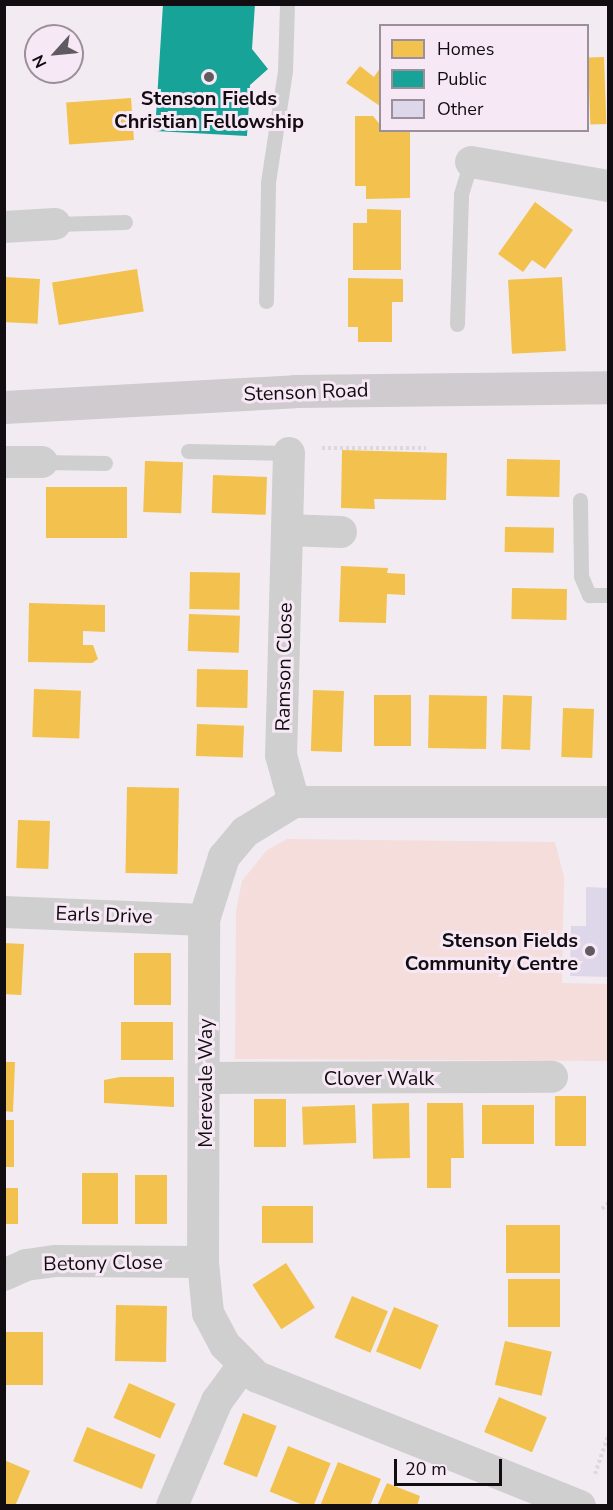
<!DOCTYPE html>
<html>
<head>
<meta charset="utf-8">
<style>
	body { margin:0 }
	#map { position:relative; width:613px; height:1510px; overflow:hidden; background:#f2ecf2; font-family:"Nunito Sans",sans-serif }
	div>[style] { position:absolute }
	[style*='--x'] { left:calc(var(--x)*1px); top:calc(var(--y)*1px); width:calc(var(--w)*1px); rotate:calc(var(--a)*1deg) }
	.green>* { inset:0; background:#f4ddda }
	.homes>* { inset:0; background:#f2c14e; transform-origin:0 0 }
	.public>* { inset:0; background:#17a398 }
	.building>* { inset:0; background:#ddd7e9 }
	.path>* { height:4px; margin-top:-2px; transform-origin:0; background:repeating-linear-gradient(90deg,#dcd9dc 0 3px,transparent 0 6px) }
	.lane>* { height:15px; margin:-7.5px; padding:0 7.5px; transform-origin:7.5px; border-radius:7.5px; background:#d0cfd0 }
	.street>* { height:32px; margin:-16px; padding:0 16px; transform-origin:16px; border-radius:16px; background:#d0cfd0 }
	.secondary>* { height:33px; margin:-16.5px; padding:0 16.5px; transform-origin:16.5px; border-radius:16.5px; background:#d0cbce }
	.dots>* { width:16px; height:16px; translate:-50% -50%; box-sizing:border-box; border:3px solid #f6e8f5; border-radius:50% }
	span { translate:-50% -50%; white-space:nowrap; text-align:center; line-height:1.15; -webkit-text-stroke:6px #f6e8f5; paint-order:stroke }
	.poi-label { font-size:20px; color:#120d11; font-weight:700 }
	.right { translate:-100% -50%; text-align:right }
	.street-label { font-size:20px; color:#120d11 }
	.frame { position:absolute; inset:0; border:6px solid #120d11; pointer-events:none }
	.legend { position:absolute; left:379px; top:24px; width:210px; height:108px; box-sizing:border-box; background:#f6e8f5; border:2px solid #9b909a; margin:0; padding:8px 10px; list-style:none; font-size:18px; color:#120d11 }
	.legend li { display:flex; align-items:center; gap:12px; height:30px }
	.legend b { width:30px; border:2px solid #9b909a }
	.north { position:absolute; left:24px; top:24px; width:60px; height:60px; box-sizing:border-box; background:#f6e8f5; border:2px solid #9b909a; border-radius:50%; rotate:243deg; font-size:16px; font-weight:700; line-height:24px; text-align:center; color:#120d11 }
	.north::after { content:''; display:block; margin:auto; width:21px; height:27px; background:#605b60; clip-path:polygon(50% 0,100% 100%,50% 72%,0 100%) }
	.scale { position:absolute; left:394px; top:1459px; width:108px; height:27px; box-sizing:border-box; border:3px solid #120d11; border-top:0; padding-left:8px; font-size:18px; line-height:21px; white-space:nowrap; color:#120d11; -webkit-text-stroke:4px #f6e8f5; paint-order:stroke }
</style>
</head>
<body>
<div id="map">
	<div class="green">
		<div style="clip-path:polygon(287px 839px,555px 842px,564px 877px,562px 983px,608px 984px,608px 1061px,235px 1059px,236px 911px,242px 881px,267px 850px)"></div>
	</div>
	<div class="homes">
		<div style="left:604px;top:57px;width:67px;height:16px;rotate:88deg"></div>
		<div style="clip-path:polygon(360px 66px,374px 77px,380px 68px,380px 106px,346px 83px)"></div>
		<div style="left:131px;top:98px;width:42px;height:65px;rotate:86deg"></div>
		<div style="clip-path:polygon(355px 116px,373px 116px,386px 132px,410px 132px,410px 198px,366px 199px,366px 186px,355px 186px)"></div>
		<div style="clip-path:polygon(535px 202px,573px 230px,545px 269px,532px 260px,523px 272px,498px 254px)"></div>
		<div style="clip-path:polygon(367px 209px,401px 210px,401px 270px,353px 270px,353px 223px,367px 223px)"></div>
		<div style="left:137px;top:269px;width:43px;height:86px;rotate:81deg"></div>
		<div style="left:4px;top:277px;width:36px;height:45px;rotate:3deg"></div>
		<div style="left:562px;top:277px;width:74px;height:54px;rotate:87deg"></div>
		<div style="clip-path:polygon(348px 278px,403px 279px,403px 302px,392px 302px,392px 342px,358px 342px,358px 327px,348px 327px)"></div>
		<div style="clip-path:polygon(342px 450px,447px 453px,446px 500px,374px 499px,375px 509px,341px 508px)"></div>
		<div style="left:507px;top:459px;width:53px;height:37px;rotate:1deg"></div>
		<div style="left:145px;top:461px;width:38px;height:51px;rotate:2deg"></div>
		<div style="left:213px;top:475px;width:54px;height:38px;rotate:2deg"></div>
		<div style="left:46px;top:487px;width:81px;height:51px"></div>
		<div style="left:505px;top:527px;width:49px;height:25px;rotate:1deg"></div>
		<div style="clip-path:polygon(341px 566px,388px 568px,387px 573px,405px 574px,405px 595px,387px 594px,386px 623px,339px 622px)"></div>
		<div style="left:190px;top:572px;width:50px;height:37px;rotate:1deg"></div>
		<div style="left:512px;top:588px;width:55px;height:31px;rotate:1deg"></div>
		<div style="clip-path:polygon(29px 603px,105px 605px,105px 632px,83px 631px,83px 645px,93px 645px,98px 659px,92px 663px,28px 662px)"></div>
		<div style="left:189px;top:614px;width:51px;height:37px;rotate:2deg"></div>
		<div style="left:197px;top:669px;width:51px;height:38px;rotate:1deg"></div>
		<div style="left:34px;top:689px;width:47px;height:48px;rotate:2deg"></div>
		<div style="left:313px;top:690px;width:31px;height:61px;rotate:2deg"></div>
		<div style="left:374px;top:695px;width:37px;height:51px"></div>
		<div style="left:429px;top:695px;width:58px;height:53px;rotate:1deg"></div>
		<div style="left:503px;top:695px;width:29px;height:54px;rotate:2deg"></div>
		<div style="left:563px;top:708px;width:31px;height:49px;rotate:2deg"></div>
		<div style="left:197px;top:724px;width:47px;height:32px;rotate:2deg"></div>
		<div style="left:127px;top:787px;width:52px;height:86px;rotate:1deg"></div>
		<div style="left:18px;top:820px;width:32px;height:48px;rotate:2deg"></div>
		<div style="left:4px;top:943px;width:20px;height:51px;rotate:3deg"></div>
		<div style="left:134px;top:953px;width:37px;height:52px"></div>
		<div style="left:121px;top:1022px;width:52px;height:38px"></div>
		<div style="clip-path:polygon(4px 1062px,15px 1062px,13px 1112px,4px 1111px)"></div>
		<div style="clip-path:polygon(120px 1077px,174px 1077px,174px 1107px,104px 1103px,104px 1080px)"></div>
		<div style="left:555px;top:1096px;width:31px;height:50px"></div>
		<div style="left:254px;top:1099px;width:32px;height:48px"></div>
		<div style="left:409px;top:1103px;width:55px;height:37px;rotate:89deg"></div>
		<div style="clip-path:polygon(427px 1103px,463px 1103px,464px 1158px,451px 1158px,451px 1188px,427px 1188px)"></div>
		<div style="left:355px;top:1105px;width:38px;height:53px;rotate:88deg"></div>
		<div style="left:482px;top:1105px;width:52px;height:39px"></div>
		<div style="left:4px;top:1120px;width:10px;height:47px"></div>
		<div style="left:82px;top:1173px;width:36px;height:51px"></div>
		<div style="left:135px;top:1175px;width:32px;height:49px"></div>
		<div style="left:4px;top:1188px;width:14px;height:36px"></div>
		<div style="left:262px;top:1206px;width:51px;height:37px"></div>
		<div style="left:506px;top:1225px;width:54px;height:48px"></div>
		<div style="left:286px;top:1263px;width:53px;height:40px;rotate:57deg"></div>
		<div style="left:508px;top:1279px;width:52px;height:48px"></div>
		<div style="left:352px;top:1296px;width:39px;height:45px;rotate:23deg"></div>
		<div style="left:116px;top:1305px;width:51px;height:56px;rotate:1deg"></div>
		<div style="left:394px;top:1307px;width:48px;height:48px;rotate:22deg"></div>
		<div style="left:4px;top:1332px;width:39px;height:53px"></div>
		<div style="left:505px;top:1341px;width:48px;height:45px;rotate:13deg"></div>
		<div style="left:129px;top:1383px;width:51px;height:38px;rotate:24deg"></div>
		<div style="left:499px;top:1397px;width:52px;height:38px;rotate:23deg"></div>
		<div style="left:243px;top:1413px;width:36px;height:55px;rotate:21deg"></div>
		<div style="left:87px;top:1427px;width:74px;height:37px;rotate:22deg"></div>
		<div style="left:288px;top:1446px;width:46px;height:49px;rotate:22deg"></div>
		<div style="clip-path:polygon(4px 1460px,30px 1471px,15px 1506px,4px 1506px)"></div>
		<div style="clip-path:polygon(338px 1462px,381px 1479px,370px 1506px,320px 1506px)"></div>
		<div style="clip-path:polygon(387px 1483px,420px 1496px,417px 1506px,377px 1506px)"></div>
	</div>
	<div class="public">
		<div style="clip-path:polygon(163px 4px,255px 4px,252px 49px,268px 69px,250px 85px,247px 136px,155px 131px)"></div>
	</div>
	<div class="building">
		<div style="clip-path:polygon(586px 887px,608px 888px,608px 977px,570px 976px,571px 926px,586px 926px)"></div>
	</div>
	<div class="path">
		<div style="--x:322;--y:448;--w:104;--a:0"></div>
		<div style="--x:602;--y:1209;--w:8;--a:-45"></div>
		<div style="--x:595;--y:1474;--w:40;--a:-71.1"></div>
	</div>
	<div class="lane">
		<div style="--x:55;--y:224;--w:70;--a:-1.6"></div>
		<div style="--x:266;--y:301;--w:119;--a:-89"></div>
		<div style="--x:268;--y:182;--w:112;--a:-81.3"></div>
		<div style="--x:285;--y:71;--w:67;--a:-88.3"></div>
		<div style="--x:457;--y:324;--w:130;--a:-88.2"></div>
		<div style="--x:461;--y:194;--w:34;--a:-73"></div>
		<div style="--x:188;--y:451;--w:101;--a:1.1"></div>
		<div style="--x:42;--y:462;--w:63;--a:0.9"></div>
		<div style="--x:580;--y:500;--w:76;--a:89.2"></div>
		<div style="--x:581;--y:576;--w:21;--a:67"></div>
		<div style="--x:589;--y:595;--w:19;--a:0"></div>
	</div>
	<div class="street">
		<div style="--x:471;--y:162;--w:139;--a:9.9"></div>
		<div style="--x:4;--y:227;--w:51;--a:-3.4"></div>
		<div style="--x:289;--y:453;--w:302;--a:91.5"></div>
		<div style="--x:281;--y:755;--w:49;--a:74.5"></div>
		<div style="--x:4;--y:462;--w:38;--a:0"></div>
		<div style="--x:287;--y:530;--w:54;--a:2.1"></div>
		<div style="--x:4;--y:912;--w:200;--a:2.3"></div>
		<div style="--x:206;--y:1078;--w:346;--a:-0.2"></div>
		<div style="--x:4;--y:1275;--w:24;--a:-24"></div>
		<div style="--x:26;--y:1265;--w:30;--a:-8"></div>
		<div style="--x:56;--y:1261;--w:147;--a:0.4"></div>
		<div style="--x:172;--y:1506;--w:114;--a:-66.8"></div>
		<div style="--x:217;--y:1401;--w:42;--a:-53.7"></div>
		<div style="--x:580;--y:1506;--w:348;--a:-158.2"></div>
		<div style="--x:257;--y:1377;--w:45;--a:-135"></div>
		<div style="--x:225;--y:1345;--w:36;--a:-118"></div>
		<div style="--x:208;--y:1313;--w:51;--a:-95.6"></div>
		<div style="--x:203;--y:1262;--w:342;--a:-89.8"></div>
		<div style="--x:204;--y:920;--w:66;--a:-72.4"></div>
		<div style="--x:224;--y:857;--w:33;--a:-50"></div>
		<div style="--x:245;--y:832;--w:57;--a:-31.5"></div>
		<div style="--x:294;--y:802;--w:314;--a:0"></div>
	</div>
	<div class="secondary">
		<div style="--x:4;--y:407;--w:291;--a:-3.1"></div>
		<div style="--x:295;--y:391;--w:313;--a:-0.7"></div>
	</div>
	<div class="dots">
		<div style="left:209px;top:77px;background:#605b60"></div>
		<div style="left:590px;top:951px;background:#605b60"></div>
	</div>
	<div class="poi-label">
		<span style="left:209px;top:110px">Stenson Fields<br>Christian Fellowship</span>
		<span class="right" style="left:578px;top:952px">Stenson Fields<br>Community Centre</span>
	</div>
	<div class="street-label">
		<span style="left:306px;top:392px;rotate:-2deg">Stenson Road</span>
		<span style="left:284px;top:667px;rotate:-89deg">Ramson Close</span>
		<span style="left:104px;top:915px;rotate:2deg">Earls Drive</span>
		<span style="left:379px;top:1078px">Clover Walk</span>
		<span style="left:205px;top:1083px;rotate:-90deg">Merevale Way</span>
		<span style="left:103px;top:1263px;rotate:-1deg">Betony Close</span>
	</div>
	<div class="frame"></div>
	<ul class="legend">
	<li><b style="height:16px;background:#f2c14e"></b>Homes</li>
	<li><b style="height:16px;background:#17a398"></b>Public</li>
	<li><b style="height:16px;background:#ddd7e9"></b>Other</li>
	</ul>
	<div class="north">N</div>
	<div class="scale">20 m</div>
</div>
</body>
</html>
